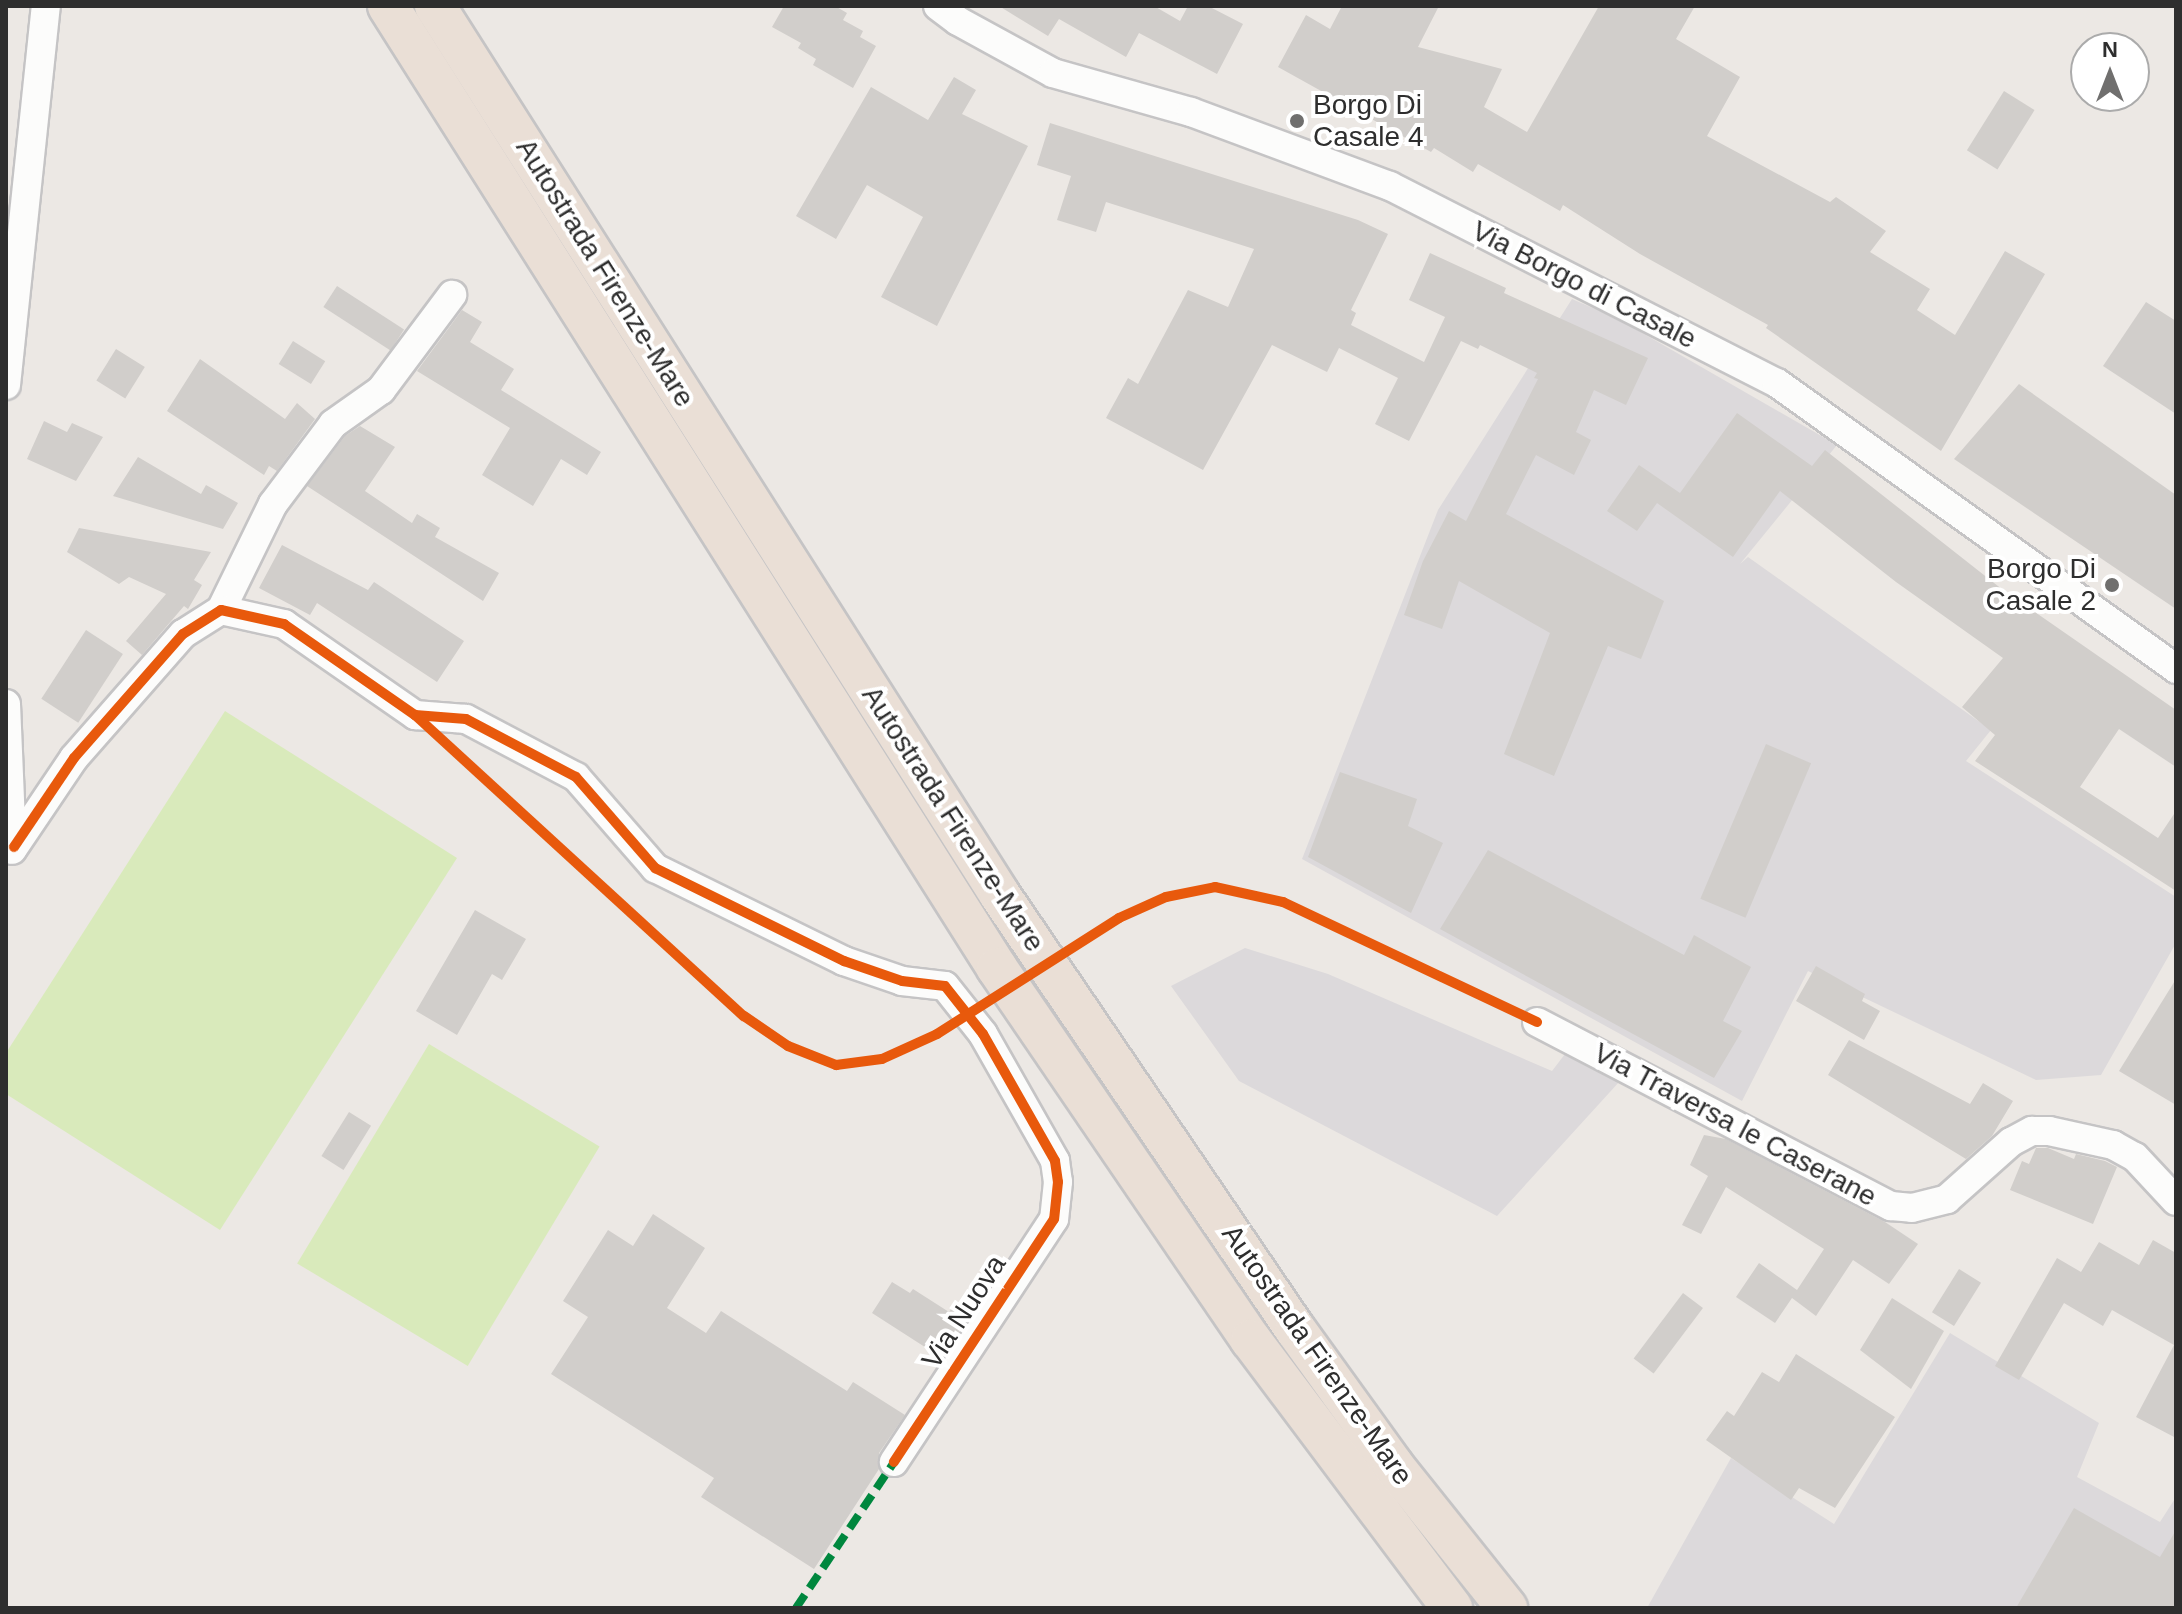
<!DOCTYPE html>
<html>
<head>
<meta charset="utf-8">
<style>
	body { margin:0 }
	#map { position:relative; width:2182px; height:1614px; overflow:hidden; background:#ece8e4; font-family:Arial,sans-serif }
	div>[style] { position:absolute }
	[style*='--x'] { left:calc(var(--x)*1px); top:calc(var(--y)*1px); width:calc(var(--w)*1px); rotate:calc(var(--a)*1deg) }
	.industrial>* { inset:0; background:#dcd9db }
	.pitch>* { inset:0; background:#d9eabb; transform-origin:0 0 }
	.building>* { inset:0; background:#d1cecb; transform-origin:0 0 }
	.roads { filter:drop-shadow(2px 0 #c5c4c5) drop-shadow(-2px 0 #c5c4c5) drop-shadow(0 2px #c5c4c5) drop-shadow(0 -2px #c5c4c5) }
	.minor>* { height:28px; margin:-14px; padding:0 14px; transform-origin:14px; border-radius:14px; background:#fcfcfb }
	.highway>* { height:40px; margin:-20px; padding:0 20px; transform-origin:20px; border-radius:20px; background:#eadfd6 }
	.quiet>* { height:8px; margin-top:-4px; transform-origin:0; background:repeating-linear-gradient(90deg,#00873e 0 16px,transparent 0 24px) }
	.cycleway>* { height:10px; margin:-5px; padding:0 5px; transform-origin:5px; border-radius:5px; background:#e8590c }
	.dots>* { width:22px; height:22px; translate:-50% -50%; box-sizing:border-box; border:4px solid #fff; border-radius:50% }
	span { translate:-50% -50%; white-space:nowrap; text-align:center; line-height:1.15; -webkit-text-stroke:8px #fff; paint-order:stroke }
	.poi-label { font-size:28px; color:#2e2e2e }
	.left { translate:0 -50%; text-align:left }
	.right { translate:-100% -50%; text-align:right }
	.street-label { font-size:28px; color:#2e2e2e }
	.frame { position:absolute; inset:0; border:8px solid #2e2e2e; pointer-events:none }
	.north { position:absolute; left:2070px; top:32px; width:80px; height:80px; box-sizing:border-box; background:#fff; border:2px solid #ababab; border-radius:50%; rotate:0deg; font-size:22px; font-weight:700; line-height:32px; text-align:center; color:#2e2e2e }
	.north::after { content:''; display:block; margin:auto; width:28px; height:36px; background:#706f6e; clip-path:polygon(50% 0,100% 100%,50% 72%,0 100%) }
</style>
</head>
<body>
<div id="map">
	<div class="industrial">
		<div style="clip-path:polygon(1572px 299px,1618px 319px,1837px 445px,1740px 564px,1748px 557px,1991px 730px,1966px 761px,2176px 897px,2176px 943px,2101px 1075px,2036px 1080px,1808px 971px,1742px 1101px,1302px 859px,1438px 510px)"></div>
		<div style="clip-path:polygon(1245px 948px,1328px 974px,1552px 1071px,1575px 1041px,1630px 1070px,1497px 1216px,1239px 1081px,1171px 986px)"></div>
		<div style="clip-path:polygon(1950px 1333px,2099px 1423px,2077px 1477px,2160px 1522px,2176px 1497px,2176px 1608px,1647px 1608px,1731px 1458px,1834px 1524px)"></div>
	</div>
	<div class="pitch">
		<div style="clip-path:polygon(225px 711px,457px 858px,220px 1230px,6px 1094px,6px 1053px)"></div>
		<div style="left:429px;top:1044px;width:199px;height:256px;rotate:31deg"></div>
	</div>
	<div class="building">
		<div style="clip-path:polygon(784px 6px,835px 6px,847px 13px,843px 20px,863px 31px,860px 37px,876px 46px,853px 88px,813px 65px,816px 59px,798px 48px,801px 43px,772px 27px)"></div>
		<div style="clip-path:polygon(999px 6px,1154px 6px,1180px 21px,1188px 6px,1208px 6px,1243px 24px,1217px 74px,1139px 33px,1126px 57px,1059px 19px,1048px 36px)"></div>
		<div style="clip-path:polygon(1342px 6px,1439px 6px,1418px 47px,1502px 69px,1484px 107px,1527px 132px,1599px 6px,1695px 6px,1676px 39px,1740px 77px,1707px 136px,1830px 202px,1836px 197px,1886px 231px,1870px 252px,1930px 289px,1917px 310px,1955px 335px,2005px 251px,2045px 274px,1941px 451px,1766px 328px,1768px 325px,1640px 254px,1563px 205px,1560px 211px,1478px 164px,1473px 172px,1434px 148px,1431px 152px,1278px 67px,1306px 15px,1330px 29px)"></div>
		<div style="clip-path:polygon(954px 77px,976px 90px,962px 114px,1028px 146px,937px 326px,881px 297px,923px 217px,867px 185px,836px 239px,796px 216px,871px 87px,928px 120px)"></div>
		<div style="left:2004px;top:91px;width:36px;height:70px;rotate:32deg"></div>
		<div style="clip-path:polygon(1050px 123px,1358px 220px,1388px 234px,1351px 310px,1356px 313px,1351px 325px,1424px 362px,1445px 317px,1409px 300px,1430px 253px,1506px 288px,1504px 293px,1648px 358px,1626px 405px,1594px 390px,1576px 432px,1591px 440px,1574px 475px,1536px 455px,1506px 514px,1664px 601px,1641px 659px,1608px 646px,1554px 776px,1504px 754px,1550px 633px,1459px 581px,1442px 629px,1404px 615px,1423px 561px,1449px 511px,1466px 521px,1538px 379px,1534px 378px,1537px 373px,1480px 345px,1478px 349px,1461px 341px,1409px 441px,1375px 424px,1398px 378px,1339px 348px,1327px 372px,1272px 345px,1203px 470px,1106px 418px,1128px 378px,1138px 384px,1188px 290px,1228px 307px,1254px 249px,1106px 202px,1096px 232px,1057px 220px,1071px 176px,1037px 165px)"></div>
		<div style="left:337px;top:286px;width:80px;height:25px;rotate:33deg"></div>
		<div style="clip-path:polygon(2146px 302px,2176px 321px,2176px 414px,2103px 366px)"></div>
		<div style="clip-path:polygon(462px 310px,482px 322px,470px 342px,514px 369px,501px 390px,601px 452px,587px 475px,561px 459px,533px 506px,482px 475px,510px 428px,417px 371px)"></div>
		<div style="left:293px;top:341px;width:38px;height:27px;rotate:32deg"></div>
		<div style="left:116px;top:349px;width:34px;height:37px;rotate:32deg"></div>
		<div style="clip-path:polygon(200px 359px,285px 419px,297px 403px,315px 419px,277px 471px,269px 466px,264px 475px,167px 411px)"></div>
		<div style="clip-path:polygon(2019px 384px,2176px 495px,2176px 609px,1954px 459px)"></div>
		<div style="clip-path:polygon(1737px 413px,1812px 466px,1825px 450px,2003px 590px,2176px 710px,2176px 767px,2119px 729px,2080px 787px,2158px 838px,2176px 811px,2176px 891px,1975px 761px,1995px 735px,1962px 707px,2003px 658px,1896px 582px,1780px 491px,1733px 557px,1657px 503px,1637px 531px,1607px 511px,1639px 465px,1680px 493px)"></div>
		<div style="clip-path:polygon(44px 421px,67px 432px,72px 423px,103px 437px,76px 481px,27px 459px)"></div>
		<div style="clip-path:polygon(360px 426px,395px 447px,365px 491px,412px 523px,417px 514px,440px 528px,435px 537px,499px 573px,483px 601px,307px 486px,345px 436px)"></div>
		<div style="clip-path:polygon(138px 457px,201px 494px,206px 485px,238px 503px,223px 529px,113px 496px)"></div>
		<div style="clip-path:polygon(79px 528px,211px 552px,194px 580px,202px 585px,188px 609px,184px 606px,142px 655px,126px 641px,166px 594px,129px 577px,119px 584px,67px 552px)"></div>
		<div style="clip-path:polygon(282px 545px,368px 590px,374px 582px,464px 641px,437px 682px,317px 603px,310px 615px,259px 588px)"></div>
		<div style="left:86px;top:630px;width:44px;height:82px;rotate:33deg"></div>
		<div style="left:1766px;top:744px;width:49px;height:168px;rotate:23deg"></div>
		<div style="clip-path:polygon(1340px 772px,1417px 799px,1408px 826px,1443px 843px,1411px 913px,1308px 857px)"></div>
		<div style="clip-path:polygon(1488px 850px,1684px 955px,1694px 935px,1751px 967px,1723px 1021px,1742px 1031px,1714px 1078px,1440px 929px)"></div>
		<div style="clip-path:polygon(475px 910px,526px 939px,502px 980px,492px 974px,457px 1035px,416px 1011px)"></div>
		<div style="clip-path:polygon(1816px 966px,1865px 994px,1862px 1001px,1880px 1011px,1864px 1040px,1796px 1001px)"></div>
		<div style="clip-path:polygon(2176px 979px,2176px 1105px,2119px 1071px)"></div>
		<div style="clip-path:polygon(1849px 1040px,1970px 1104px,1983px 1083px,2013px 1101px,1992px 1136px,1966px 1159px,1828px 1075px)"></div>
		<div style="left:349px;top:1112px;width:26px;height:52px;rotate:32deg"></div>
		<div style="clip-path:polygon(1704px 1135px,1726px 1139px,1885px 1222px,1918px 1244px,1889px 1284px,1853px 1260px,1816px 1316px,1792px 1298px,1775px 1323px,1736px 1297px,1759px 1263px,1797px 1290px,1824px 1249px,1726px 1187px,1701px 1234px,1682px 1225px,1708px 1176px,1690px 1165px)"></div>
		<div style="clip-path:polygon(2036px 1148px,2048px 1148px,2074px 1159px,2076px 1154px,2105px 1161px,2117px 1167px,2093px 1224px,2010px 1190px,2022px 1161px,2029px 1164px)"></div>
		<div style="clip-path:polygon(653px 1214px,705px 1248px,667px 1308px,706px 1333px,721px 1311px,847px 1391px,853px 1382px,905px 1415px,879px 1453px,879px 1469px,814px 1569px,701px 1497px,714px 1478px,551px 1374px,588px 1317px,563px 1301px,608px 1230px,633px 1246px)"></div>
		<div style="clip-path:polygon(2153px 1240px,2176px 1253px,2176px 1438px,2136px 1417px,2174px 1345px,2112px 1310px,2103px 1326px,2064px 1303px,2019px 1380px,1995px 1366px,2057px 1258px,2081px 1272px,2099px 1242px,2139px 1265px)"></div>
		<div style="left:1959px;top:1269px;width:26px;height:51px;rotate:32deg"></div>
		<div style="clip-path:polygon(892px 1282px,910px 1293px,913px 1289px,949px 1312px,957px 1301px,973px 1311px,942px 1358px,872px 1313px)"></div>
		<div style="left:1683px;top:1293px;width:25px;height:82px;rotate:37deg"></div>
		<div style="clip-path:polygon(1892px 1298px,1944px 1331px,1911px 1389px,1860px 1350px)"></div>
		<div style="clip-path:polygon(1796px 1354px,1895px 1417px,1835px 1508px,1799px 1488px,1791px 1500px,1706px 1440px,1727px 1411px,1734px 1416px,1762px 1372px,1779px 1382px)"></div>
		<div style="clip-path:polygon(2074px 1508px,2160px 1557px,2176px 1530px,2176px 1608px,2016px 1608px)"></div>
	</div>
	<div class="roads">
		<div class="minor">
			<div style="--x:938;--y:6;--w:25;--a:37"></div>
			<div style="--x:958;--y:21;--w:108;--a:28.7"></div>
			<div style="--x:1053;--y:73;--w:143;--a:15.8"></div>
			<div style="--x:1191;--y:112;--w:212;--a:20.4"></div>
			<div style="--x:1390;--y:186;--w:434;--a:27"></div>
			<div style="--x:1777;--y:383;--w:491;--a:35.6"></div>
			<div style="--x:6;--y:385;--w:381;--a:-84"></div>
			<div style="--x:221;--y:610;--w:118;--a:-63.9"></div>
			<div style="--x:273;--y:504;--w:100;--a:-53.1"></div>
			<div style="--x:333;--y:424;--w:59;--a:-35.3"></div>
			<div style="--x:381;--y:390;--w:119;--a:-53.2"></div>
			<div style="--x:6;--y:704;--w:146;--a:87.6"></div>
			<div style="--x:14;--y:847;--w:107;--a:-56"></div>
			<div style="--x:74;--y:758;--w:165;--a:-48.7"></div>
			<div style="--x:183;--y:634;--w:45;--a:-32.3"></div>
			<div style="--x:221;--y:610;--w:65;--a:12.5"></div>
			<div style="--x:284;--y:624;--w:160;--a:34.8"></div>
			<div style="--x:415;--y:715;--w:51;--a:4.5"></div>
			<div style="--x:466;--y:719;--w:124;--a:27.8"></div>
			<div style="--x:576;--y:777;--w:121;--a:49"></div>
			<div style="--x:655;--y:868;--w:211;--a:26.2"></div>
			<div style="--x:844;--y:961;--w:61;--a:19"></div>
			<div style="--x:902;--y:981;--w:43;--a:6.6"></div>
			<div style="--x:945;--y:986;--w:61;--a:51.6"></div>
			<div style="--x:983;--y:1034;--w:146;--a:60.4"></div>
			<div style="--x:1055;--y:1161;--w:21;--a:82"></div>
			<div style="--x:1058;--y:1182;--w:37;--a:96"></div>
			<div style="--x:1054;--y:1219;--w:291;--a:123.4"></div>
			<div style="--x:1537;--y:1022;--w:399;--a:27.5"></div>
			<div style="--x:1891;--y:1206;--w:21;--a:5"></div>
			<div style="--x:1912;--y:1208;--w:36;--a:-14"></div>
			<div style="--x:1947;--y:1199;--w:86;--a:-41.7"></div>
			<div style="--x:2011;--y:1142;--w:24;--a:-28"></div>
			<div style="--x:2032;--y:1131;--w:17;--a:0"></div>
			<div style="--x:2049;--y:1131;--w:66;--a:12.3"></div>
			<div style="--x:2113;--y:1145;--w:25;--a:29"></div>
			<div style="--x:2135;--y:1157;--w:60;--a:47"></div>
		</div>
		<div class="highway">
			<div style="--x:388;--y:6;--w:1139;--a:57.66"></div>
			<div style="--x:997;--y:968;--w:450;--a:55.7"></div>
			<div style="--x:1251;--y:1340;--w:335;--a:53.1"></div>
			<div style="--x:435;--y:6;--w:1053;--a:57.56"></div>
			<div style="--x:1000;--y:895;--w:525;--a:55.8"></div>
			<div style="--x:1295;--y:1329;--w:168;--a:54.2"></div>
			<div style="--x:1393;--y:1465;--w:183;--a:51.4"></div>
		</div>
	</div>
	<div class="quiet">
		<div style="--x:796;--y:1608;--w:176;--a:-56.1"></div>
	</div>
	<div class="cycleway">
		<div style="--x:415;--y:715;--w:51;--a:4.5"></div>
		<div style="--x:466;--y:719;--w:124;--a:27.8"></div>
		<div style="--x:576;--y:777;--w:121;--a:49"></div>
		<div style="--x:655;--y:868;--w:211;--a:26.2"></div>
		<div style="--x:844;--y:961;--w:61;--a:19"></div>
		<div style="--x:902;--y:981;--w:43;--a:6.6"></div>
		<div style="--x:945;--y:986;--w:61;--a:51.6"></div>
		<div style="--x:983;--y:1034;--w:146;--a:60.4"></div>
		<div style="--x:1055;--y:1161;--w:21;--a:82"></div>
		<div style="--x:1058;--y:1182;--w:37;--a:96"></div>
		<div style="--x:1054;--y:1219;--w:291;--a:123.4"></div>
		<div style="--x:14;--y:847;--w:107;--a:-56"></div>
		<div style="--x:74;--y:758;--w:165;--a:-48.7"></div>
		<div style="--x:183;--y:634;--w:45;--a:-32.3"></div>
		<div style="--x:221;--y:610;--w:65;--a:12.5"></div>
		<div style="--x:284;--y:624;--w:160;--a:34.8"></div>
		<div style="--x:415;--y:715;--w:446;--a:42.5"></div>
		<div style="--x:744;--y:1016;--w:53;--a:34.3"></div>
		<div style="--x:788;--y:1046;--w:52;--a:21.6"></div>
		<div style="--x:836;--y:1065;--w:46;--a:-7.4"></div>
		<div style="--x:882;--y:1059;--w:60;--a:-24.4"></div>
		<div style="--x:937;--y:1034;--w:216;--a:-32.5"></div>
		<div style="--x:1119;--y:918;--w:51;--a:-24.1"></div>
		<div style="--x:1166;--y:897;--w:50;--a:-11.5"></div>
		<div style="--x:1215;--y:887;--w:70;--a:12.4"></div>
		<div style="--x:1283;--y:902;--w:281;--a:25.3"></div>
	</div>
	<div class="dots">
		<div style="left:1297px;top:121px;background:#706f6e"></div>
		<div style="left:2112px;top:585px;background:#706f6e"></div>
	</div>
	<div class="poi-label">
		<span class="left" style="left:1313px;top:121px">Borgo Di<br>Casale 4</span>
		<span class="right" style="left:2096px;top:585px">Borgo Di<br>Casale 2</span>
	</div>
	<div class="street-label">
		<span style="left:605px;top:273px;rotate:58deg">Autostrada Firenze-Mare</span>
		<span style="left:1584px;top:285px;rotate:27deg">Via Borgo di Casale</span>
		<span style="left:953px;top:819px;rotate:57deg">Autostrada Firenze-Mare</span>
		<span style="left:1735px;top:1125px;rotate:28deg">Via Traversa le Caserane</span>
		<span style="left:964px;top:1312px;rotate:-57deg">Via Nuova</span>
		<span style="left:1317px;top:1355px;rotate:55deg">Autostrada Firenze-Mare</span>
	</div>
	<div class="frame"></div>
	<div class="north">N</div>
</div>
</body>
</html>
